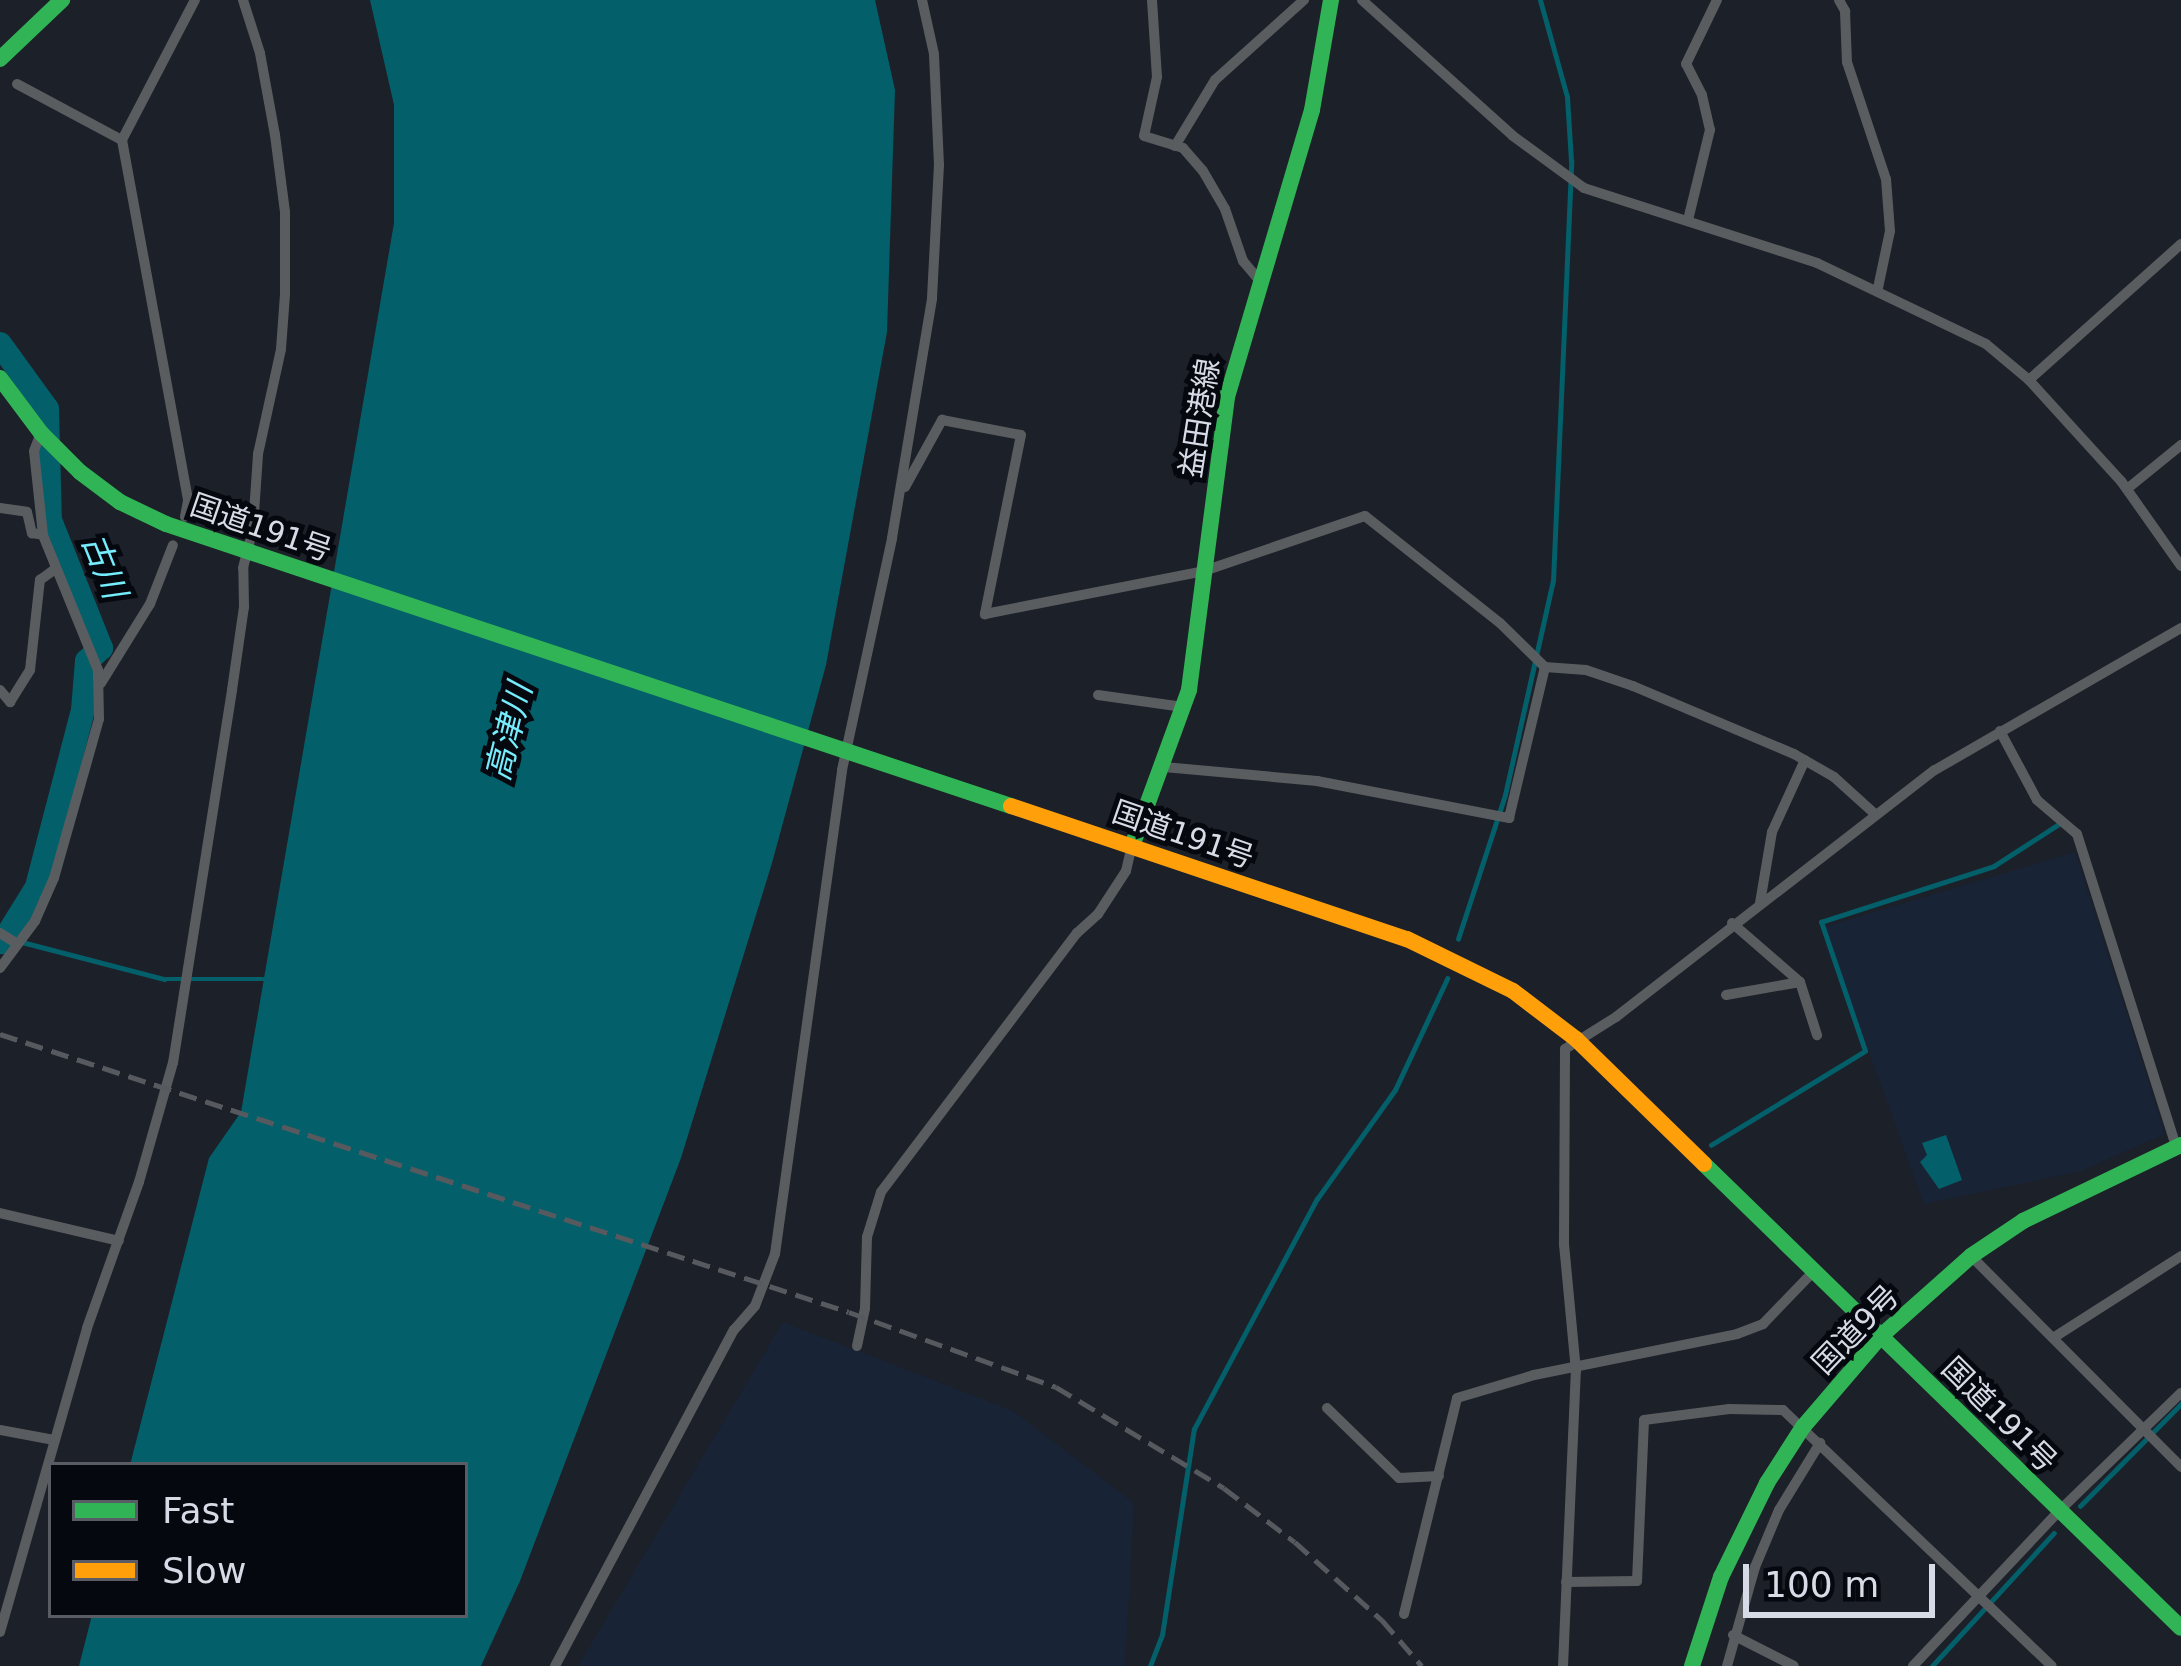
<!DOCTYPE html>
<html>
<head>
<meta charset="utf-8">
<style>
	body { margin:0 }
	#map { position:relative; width:2181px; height:1666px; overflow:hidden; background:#1c2028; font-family:"DejaVu Sans","Noto Sans JP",sans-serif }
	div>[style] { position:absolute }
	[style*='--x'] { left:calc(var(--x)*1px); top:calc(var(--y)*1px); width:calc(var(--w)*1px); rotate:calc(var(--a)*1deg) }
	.built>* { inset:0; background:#192336 }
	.water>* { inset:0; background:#035f69 }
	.stream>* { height:4.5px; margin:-2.25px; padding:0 2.25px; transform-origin:2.25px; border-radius:2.25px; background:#035f69 }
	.river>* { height:24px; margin:-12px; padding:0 12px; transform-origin:12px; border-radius:12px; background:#035f69 }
	.street>* { height:10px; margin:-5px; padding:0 5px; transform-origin:5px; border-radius:5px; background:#5a5d60 }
	.fast>* { height:16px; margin:-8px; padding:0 8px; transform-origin:8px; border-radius:8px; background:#30b455 }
	.slow>* { height:16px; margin:-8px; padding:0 8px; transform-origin:8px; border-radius:8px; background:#ff9f0a }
	.rail>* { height:4.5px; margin-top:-2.25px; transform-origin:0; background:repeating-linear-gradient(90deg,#56595e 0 18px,transparent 0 27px) }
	span { translate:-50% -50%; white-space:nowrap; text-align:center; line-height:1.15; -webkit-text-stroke:10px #06080f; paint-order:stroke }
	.street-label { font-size:30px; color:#d6dbe6 }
	.water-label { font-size:33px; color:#75edfc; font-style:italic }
	.legend { position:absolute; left:48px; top:1462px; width:420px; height:156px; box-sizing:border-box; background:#06080f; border:3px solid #595c65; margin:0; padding:15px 21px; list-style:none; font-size:36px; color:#d6dbe6 }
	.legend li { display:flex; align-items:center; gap:24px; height:60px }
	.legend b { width:60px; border:3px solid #595c65 }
	.scale { position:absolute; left:1743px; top:1564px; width:192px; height:54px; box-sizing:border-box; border:6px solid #d6dbe6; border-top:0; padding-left:15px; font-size:36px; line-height:42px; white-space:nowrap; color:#d6dbe6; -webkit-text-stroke:9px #06080f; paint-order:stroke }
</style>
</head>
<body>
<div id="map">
	<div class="built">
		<div style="clip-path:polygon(2075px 852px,2165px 1134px,2081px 1171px,1924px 1204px,1824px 927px)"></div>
		<div style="clip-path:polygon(783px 1322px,1013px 1411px,1134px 1503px,1125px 1666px,578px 1666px)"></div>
	</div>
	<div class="water">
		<div style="clip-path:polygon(370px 0,875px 0,895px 90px,887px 332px,826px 665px,772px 863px,681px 1158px,520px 1581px,481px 1666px,79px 1666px,92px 1615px,465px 1615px,465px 1465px,130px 1465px,209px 1158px,241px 1112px,394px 223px,394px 105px)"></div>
		<div style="clip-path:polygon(1946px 1135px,1962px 1180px,1939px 1189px,1920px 1162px,1927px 1155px,1922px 1143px)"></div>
	</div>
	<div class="stream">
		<div style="--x:1458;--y:939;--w:151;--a:-71.9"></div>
		<div style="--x:1505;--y:795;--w:219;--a:-77.4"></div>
		<div style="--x:1553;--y:581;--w:420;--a:-87.5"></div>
		<div style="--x:1571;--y:161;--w:64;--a:-93.6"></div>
		<div style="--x:1567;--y:97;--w:101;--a:-105.6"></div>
		<div style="--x:22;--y:942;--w:147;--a:14.6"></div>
		<div style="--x:164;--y:979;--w:100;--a:0"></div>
		<div style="--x:1711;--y:1145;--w:180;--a:-31.4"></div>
		<div style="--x:1865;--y:1051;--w:136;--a:-108.8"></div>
		<div style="--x:1821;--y:922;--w:182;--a:-17.9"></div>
		<div style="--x:1994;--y:866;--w:77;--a:-32.9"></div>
		<div style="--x:2080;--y:1506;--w:144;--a:-45.3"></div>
		<div style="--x:1150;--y:1666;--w:33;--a:-69"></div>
		<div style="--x:1162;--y:1635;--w:208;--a:-81.2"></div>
		<div style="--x:1194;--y:1429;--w:261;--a:-61.9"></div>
		<div style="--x:1317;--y:1199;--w:134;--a:-54.4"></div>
		<div style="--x:1395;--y:1090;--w:123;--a:-64.9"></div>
		<div style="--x:1932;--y:1666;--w:180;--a:-47.5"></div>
	</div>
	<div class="river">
		<div style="--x:0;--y:344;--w:80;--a:54.1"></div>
		<div style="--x:47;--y:409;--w:111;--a:88.5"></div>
		<div style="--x:50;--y:520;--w:138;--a:68.3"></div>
		<div style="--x:101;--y:648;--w:19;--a:137"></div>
		<div style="--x:87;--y:661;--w:49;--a:94.7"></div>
		<div style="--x:83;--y:710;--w:183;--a:104.6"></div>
		<div style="--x:37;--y:887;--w:65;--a:121.7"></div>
	</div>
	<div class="street">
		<div style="--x:1152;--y:0;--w:77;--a:86.3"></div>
		<div style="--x:1157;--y:77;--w:60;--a:102.4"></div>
		<div style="--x:1144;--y:136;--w:41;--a:17.1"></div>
		<div style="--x:1183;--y:148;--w:30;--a:49"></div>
		<div style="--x:1203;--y:171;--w:44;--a:59.9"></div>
		<div style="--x:1225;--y:209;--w:55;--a:70.9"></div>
		<div style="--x:1243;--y:261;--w:25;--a:50"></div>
		<div style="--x:1362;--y:0;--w:203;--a:42"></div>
		<div style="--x:1513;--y:136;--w:88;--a:36.2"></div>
		<div style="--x:1584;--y:188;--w:245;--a:17.8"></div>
		<div style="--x:1817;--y:263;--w:187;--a:25.6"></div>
		<div style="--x:1986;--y:344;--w:56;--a:39.9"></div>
		<div style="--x:2029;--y:380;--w:137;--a:47.7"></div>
		<div style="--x:2121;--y:481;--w:104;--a:54.8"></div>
		<div style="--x:1839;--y:0;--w:13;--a:61"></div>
		<div style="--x:1845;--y:11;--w:51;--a:87.8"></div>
		<div style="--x:1847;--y:62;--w:123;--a:71.6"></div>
		<div style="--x:1886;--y:179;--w:52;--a:85.6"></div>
		<div style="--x:1890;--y:231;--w:58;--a:101.9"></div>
		<div style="--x:17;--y:84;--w:119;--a:28.1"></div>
		<div style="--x:122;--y:140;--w:367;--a:79.6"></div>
		<div style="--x:188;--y:501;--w:16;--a:101"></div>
		<div style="--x:122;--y:140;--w:158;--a:-62.5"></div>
		<div style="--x:1175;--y:146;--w:77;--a:-58.8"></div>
		<div style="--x:1215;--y:80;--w:120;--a:-42"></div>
		<div style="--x:1688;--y:220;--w:93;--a:-76.3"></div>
		<div style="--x:1710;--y:130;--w:36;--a:-103"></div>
		<div style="--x:1702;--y:95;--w:35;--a:-117"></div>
		<div style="--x:1686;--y:64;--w:71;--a:-64.2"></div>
		<div style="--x:2029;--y:380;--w:204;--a:-41.8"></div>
		<div style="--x:905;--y:487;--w:77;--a:-61.1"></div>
		<div style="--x:942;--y:420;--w:80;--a:10.8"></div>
		<div style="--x:1021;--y:435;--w:183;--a:101.4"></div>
		<div style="--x:985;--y:614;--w:223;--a:-11.1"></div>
		<div style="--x:1204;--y:571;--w:170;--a:-18.9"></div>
		<div style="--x:1365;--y:516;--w:172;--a:38.4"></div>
		<div style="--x:1500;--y:623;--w:63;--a:44.4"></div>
		<div style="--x:1545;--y:667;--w:41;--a:4.2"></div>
		<div style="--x:1586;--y:670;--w:50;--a:18.8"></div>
		<div style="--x:1633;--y:686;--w:175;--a:22.9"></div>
		<div style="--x:1794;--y:754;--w:46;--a:29.9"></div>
		<div style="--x:1834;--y:777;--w:55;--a:42.1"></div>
		<div style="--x:2127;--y:489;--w:70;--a:-39.2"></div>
		<div style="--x:0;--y:508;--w:27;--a:8"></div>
		<div style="--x:27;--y:512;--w:22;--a:77"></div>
		<div style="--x:32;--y:533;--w:11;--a:10"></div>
		<div style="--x:101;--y:683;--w:93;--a:-58.2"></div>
		<div style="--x:150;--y:604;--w:63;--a:-68.7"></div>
		<div style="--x:0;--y:690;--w:16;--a:50"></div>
		<div style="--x:10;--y:702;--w:38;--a:-58"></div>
		<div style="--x:30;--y:670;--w:91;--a:-83.7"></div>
		<div style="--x:40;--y:580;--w:19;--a:-36"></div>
		<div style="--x:1098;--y:695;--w:86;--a:8"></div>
		<div style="--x:2000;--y:731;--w:78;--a:61.8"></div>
		<div style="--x:2037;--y:800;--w:52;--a:40.4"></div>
		<div style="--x:2077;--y:834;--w:327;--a:72.4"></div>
		<div style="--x:1164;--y:767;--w:154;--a:5.2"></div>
		<div style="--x:1317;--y:781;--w:196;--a:10.9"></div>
		<div style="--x:1509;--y:818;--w:155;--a:-76.6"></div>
		<div style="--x:1760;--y:903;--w:72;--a:-80.4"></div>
		<div style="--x:1772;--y:832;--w:79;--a:-65.4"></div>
		<div style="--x:1732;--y:923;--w:90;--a:40.9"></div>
		<div style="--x:1800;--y:982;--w:56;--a:72.2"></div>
		<div style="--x:0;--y:933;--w:19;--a:32"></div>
		<div style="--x:0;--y:968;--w:59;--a:-53.3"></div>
		<div style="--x:35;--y:921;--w:47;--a:-66.2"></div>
		<div style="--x:54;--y:878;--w:165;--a:-74.2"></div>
		<div style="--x:99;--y:719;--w:49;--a:-91.2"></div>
		<div style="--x:98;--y:670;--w:146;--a:-112.2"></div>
		<div style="--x:43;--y:535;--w:84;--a:-96.1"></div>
		<div style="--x:34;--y:451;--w:19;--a:-69"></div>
		<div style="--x:1726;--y:995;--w:75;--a:-10"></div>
		<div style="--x:0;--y:1213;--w:122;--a:13.2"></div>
		<div style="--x:1971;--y:1256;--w:298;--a:45.1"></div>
		<div style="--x:2053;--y:1338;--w:152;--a:-32.6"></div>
		<div style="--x:857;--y:1346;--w:39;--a:-78"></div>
		<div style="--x:865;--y:1308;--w:71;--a:-88.4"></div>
		<div style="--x:867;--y:1237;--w:47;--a:-72.7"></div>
		<div style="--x:881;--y:1192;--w:325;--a:-52.9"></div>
		<div style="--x:1077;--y:933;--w:28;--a:-42"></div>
		<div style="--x:1098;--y:914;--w:51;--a:-56.9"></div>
		<div style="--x:1126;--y:871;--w:26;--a:-77"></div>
		<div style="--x:1327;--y:1408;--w:100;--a:44.2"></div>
		<div style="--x:1399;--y:1478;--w:40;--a:-2.9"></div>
		<div style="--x:0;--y:1430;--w:55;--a:10.5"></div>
		<div style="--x:1566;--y:1582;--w:71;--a:-0.8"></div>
		<div style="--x:1637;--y:1581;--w:161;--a:-87.5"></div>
		<div style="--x:1644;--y:1420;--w:86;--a:-7.4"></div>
		<div style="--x:1729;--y:1409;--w:54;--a:1.1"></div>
		<div style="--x:1783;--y:1410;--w:371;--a:43.6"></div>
		<div style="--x:1404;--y:1614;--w:222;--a:-76.2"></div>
		<div style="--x:1457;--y:1398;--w:80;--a:-16.6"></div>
		<div style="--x:1534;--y:1375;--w:207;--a:-11.4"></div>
		<div style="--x:1737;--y:1334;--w:28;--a:-21"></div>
		<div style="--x:1763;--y:1324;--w:72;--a:-46.1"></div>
		<div style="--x:0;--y:1632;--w:316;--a:-74"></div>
		<div style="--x:87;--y:1328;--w:155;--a:-70.4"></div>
		<div style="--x:139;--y:1182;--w:124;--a:-74.1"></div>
		<div style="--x:173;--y:1063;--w:378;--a:-81"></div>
		<div style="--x:232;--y:690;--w:84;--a:-81.8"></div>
		<div style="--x:244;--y:607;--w:39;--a:-91"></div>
		<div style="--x:243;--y:568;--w:41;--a:-76"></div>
		<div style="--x:253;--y:528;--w:74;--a:-86.1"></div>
		<div style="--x:258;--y:454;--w:107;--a:-77.6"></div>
		<div style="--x:281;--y:349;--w:55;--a:-85.8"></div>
		<div style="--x:285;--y:294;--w:82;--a:-90"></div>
		<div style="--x:285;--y:212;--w:78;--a:-97.4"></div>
		<div style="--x:275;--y:135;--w:83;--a:-100.4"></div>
		<div style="--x:260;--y:53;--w:56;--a:-107.8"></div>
		<div style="--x:1733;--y:1635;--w:68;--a:26.9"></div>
		<div style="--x:555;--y:1666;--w:381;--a:-62"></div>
		<div style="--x:734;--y:1330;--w:32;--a:-49"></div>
		<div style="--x:755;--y:1306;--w:56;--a:-69"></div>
		<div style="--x:775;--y:1254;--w:489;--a:-82.1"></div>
		<div style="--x:842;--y:770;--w:237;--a:-77.8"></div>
		<div style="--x:892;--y:538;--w:243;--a:-80.5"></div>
		<div style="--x:932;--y:298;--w:133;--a:-87"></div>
		<div style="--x:939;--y:165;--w:111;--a:-92.6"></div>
		<div style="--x:934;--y:54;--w:55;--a:-102.5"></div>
		<div style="--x:1563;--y:1666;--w:295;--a:-87.5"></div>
		<div style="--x:1576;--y:1371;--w:127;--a:-95.4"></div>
		<div style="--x:1564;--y:1245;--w:196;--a:-89.7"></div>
		<div style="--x:1565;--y:1049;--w:60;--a:-32.1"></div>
		<div style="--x:1616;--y:1017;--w:403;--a:-37.8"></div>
		<div style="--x:1935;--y:770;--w:284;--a:-30"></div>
		<div style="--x:1727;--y:1666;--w:103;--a:-74.2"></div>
		<div style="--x:1755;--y:1567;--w:62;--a:-67.2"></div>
		<div style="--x:1779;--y:1510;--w:79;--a:-58.5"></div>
		<div style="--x:1913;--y:1666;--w:212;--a:-46.7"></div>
		<div style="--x:2058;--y:1512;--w:171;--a:-44.1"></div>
	</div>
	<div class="fast">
		<div style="--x:0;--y:59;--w:86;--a:-43.6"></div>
		<div style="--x:0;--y:378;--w:69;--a:53.3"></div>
		<div style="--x:41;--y:433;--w:55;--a:45"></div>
		<div style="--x:80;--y:472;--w:50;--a:36.9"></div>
		<div style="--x:120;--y:502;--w:51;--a:25.6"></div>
		<div style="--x:166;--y:524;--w:891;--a:18.46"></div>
		<div style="--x:1132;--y:846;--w:166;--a:-69.9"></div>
		<div style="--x:1189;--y:690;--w:295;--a:-82.6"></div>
		<div style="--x:1227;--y:397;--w:299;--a:-73.5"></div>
		<div style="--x:1312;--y:110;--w:112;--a:-80.2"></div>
		<div style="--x:1704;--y:1164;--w:665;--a:44.21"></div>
		<div style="--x:1692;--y:1666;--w:94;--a:-72"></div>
		<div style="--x:1721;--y:1577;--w:105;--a:-63.9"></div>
		<div style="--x:1767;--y:1483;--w:67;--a:-57.3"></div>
		<div style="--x:1803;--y:1427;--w:120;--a:-49.4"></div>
		<div style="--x:1881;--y:1336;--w:120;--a:-41.6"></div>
		<div style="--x:1971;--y:1256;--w:63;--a:-33.9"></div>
		<div style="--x:2023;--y:1221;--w:175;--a:-25.7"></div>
	</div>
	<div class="slow">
		<div style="--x:1011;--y:806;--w:418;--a:18.6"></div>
		<div style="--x:1407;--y:939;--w:118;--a:26.1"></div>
		<div style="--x:1513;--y:991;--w:79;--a:37.3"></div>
		<div style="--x:1576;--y:1039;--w:179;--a:44.3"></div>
	</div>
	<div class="rail">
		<div style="--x:0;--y:1034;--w:893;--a:18.13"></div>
		<div style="--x:849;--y:1312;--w:220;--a:19.9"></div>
		<div style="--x:1056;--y:1387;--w:196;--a:31"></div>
		<div style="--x:1224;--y:1488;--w:89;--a:37.3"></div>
		<div style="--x:1295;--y:1542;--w:117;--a:41.9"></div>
		<div style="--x:1382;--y:1620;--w:61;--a:49"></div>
	</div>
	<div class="street-label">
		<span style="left:1200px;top:418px;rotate:-81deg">益田港線</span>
		<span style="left:261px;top:528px;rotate:19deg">国道191号</span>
		<span style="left:1183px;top:835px;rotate:19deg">国道191号</span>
		<span style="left:1856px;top:1330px;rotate:-46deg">国道9号</span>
		<span style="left:1999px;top:1415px;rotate:45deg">国道191号</span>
	</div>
	<div class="water-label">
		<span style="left:104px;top:566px;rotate:68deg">古川</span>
		<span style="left:509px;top:732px;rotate:-76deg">高津川</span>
	</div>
	<ul class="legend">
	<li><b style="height:15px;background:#30b455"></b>Fast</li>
	<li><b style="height:15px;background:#ff9f0a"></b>Slow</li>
	</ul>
	<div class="scale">100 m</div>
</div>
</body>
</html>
